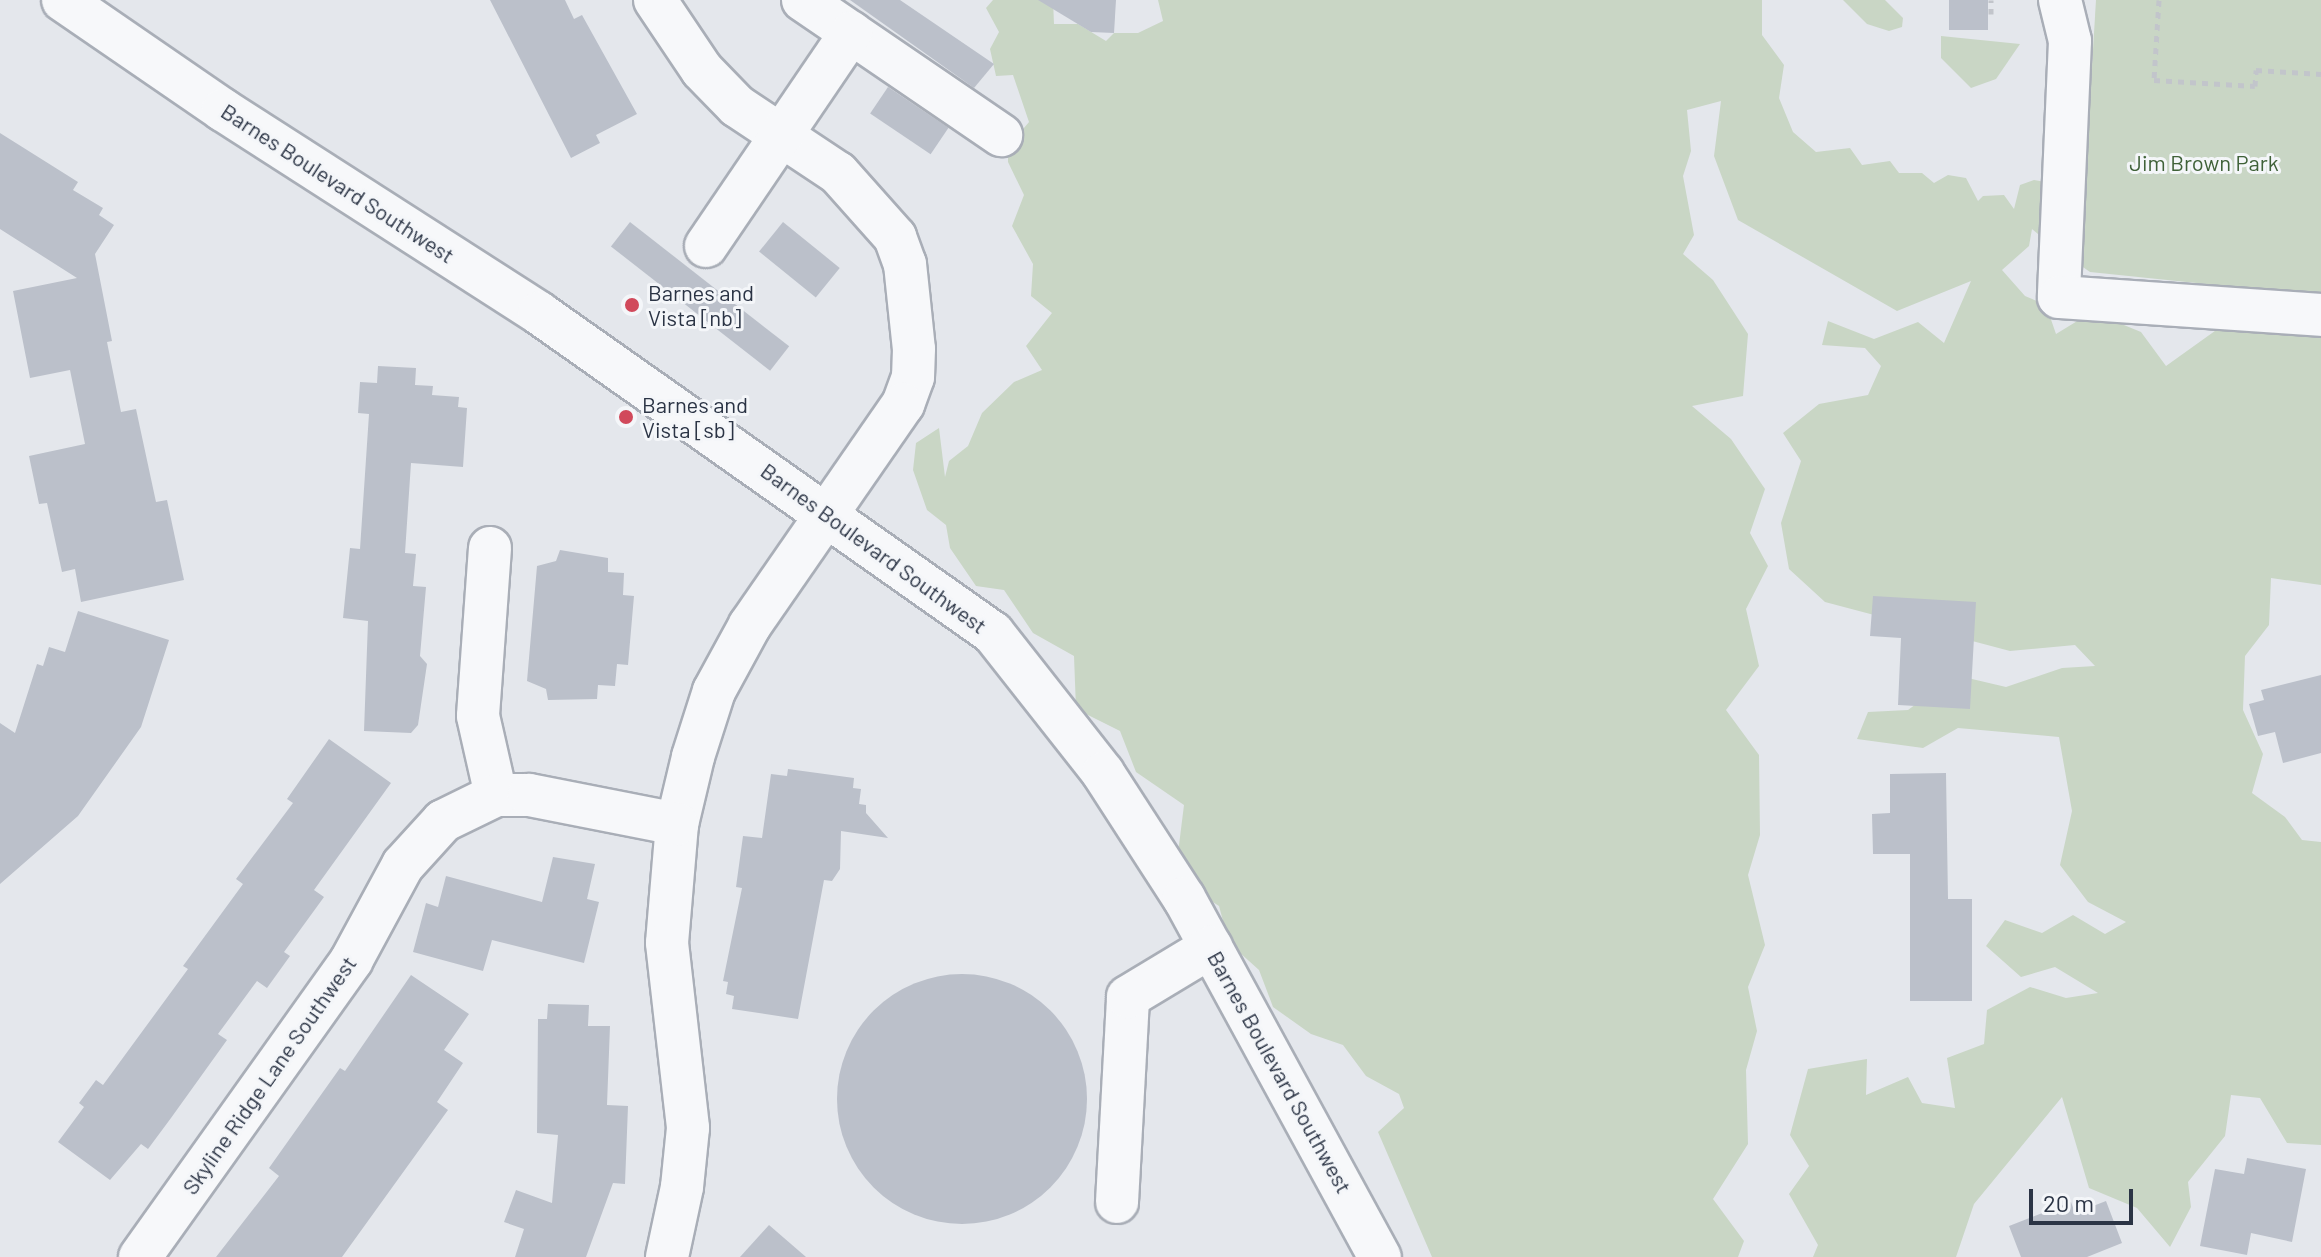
<!DOCTYPE html>
<html>
<head>
<meta charset="utf-8">
<style>
	body { margin:0 }
	#map { position:relative; width:2321px; height:1257px; overflow:hidden; background:#e4e7ec; font-family:Barlow,sans-serif }
	div>[style] { position:absolute }
	[style*='--x'] { left:calc(var(--x)*1px); top:calc(var(--y)*1px); width:calc(var(--w)*1px); rotate:calc(var(--a)*1deg) }
	.green>* { inset:0; background:#c9d6c5 }
	.building>* { inset:0; background:#bbc0ca; transform-origin:0 0 }
	.round { border-radius:50% }
	.path>* { height:5px; margin-top:-2.5px; transform-origin:0; background:repeating-linear-gradient(90deg,#c2c5cb 0 6px,transparent 0 12px) }
	.roads { filter:drop-shadow(2px 0 #a9aeb7) drop-shadow(-2px 0 #a9aeb7) drop-shadow(0 2px #a9aeb7) drop-shadow(0 -2px #a9aeb7) }
	.minor>* { height:42px; margin:-21px; padding:0 21px; transform-origin:21px; border-radius:21px; background:#f7f8fa }
	.dots>* { width:22px; height:22px; translate:-50% -50%; box-sizing:border-box; border:4px solid #f4f6f9; border-radius:50% }
	span { translate:-50% -50%; white-space:nowrap; text-align:center; line-height:1.15; -webkit-text-stroke:6px #f4f6f9; paint-order:stroke }
	.park-label { font-size:22px; color:#3f6138 }
	.street-label { font-size:22px; color:#2b3445 }
	.poi-label { font-size:22px; color:#2b3445 }
	.left { translate:0 -50%; text-align:left }
	.scale { position:absolute; left:2029px; top:1189px; width:104px; height:36px; box-sizing:border-box; border:4px solid #2b3445; border-top:0; padding-left:10px; font-size:24px; line-height:28px; white-space:nowrap; color:#2b3445; -webkit-text-stroke:6px #f4f6f9; paint-order:stroke }
</style>
</head>
<body>
<div id="map">
	<div class="green">
		<div style="clip-path:polygon(993px 0,1053px 0,1054px 24px,1078px 24px,1106px 41px,1114px 33px,1138px 33px,1163px 21px,1158px 0,1762px 0,1762px 35px,1784px 65px,1779px 98px,1793px 132px,1816px 152px,1850px 148px,1862px 165px,1890px 161px,1899px 173px,1922px 173px,1934px 183px,1948px 175px,1966px 178px,1978px 201px,1983px 196px,2004px 195px,2014px 209px,2020px 185px,2034px 180px,2057px 184px,2044px 239px,2032px 229px,2029px 246px,2002px 270px,2025px 296px,2046px 305px,2056px 334px,2092px 312px,2141px 332px,2166px 366px,2254px 303px,2321px 298px,2321px 585px,2271px 578px,2269px 625px,2245px 656px,2243px 710px,2263px 754px,2252px 793px,2285px 817px,2302px 840px,2321px 842px,2321px 1145px,2287px 1143px,2260px 1098px,2231px 1095px,2225px 1136px,2188px 1182px,2191px 1207px,2170px 1247px,2137px 1208px,2089px 1188px,2062px 1097px,1974px 1204px,1956px 1257px,1813px 1257px,1818px 1245px,1789px 1194px,1809px 1166px,1790px 1135px,1808px 1069px,1867px 1059px,1866px 1095px,1908px 1077px,1922px 1103px,1955px 1108px,1947px 1058px,1984px 1044px,1987px 1010px,2030px 987px,2066px 998px,2098px 993px,2055px 967px,2021px 977px,1986px 946px,2005px 920px,2042px 933px,2073px 915px,2105px 934px,2126px 922px,2088px 902px,2060px 865px,2072px 811px,2059px 737px,1958px 728px,1923px 748px,1857px 739px,1868px 712px,1908px 710px,1955px 675px,2006px 687px,2062px 668px,2095px 666px,2075px 645px,2010px 651px,1825px 602px,1789px 569px,1781px 523px,1801px 461px,1783px 433px,1819px 404px,1868px 395px,1881px 366px,1865px 348px,1822px 345px,1828px 321px,1874px 339px,1918px 322px,1944px 343px,1971px 281px,1897px 311px,1738px 220px,1714px 156px,1721px 101px,1687px 110px,1691px 151px,1683px 176px,1694px 235px,1683px 254px,1713px 280px,1748px 334px,1743px 396px,1692px 406px,1731px 439px,1765px 489px,1750px 533px,1768px 566px,1746px 609px,1759px 666px,1726px 710px,1759px 755px,1760px 835px,1748px 875px,1765px 945px,1748px 987px,1757px 1031px,1746px 1070px,1748px 1144px,1713px 1199px,1744px 1241px,1738px 1257px,1432px 1257px,1378px 1132px,1404px 1108px,1399px 1094px,1366px 1076px,1343px 1045px,1311px 1034px,1273px 1007px,1259px 970px,1229px 943px,1219px 906px,1185px 884px,1178px 853px,1184px 805px,1136px 772px,1120px 731px,1076px 709px,1074px 656px,1033px 633px,1004px 590px,976px 586px,950px 548px,946px 525px,927px 510px,913px 470px,916px 443px,939px 428px,945px 477px,949px 461px,968px 446px,982px 413px,1014px 382px,1042px 370px,1026px 346px,1052px 313px,1031px 296px,1033px 264px,1012px 226px,1024px 195px,1008px 162px,1008px 147px,1029px 122px,1013px 75px,996px 76px,990px 49px,999px 32px,986px 8px)"></div>
		<div style="clip-path:polygon(1843px 0,1885px 0,1903px 18px,1902px 27px,1889px 31px,1867px 24px)"></div>
		<div style="clip-path:polygon(2096px 0,2321px 0,2321px 296px,2090px 272px,2080px 265px)"></div>
		<div style="clip-path:polygon(1941px 36px,2020px 44px,1996px 79px,1971px 88px,1941px 58px)"></div>
	</div>
	<div class="building">
		<div style="clip-path:polygon(490px 0,565px 0,574px 19px,582px 15px,637px 114px,596px 135px,600px 143px,571px 158px)"></div>
		<div style="clip-path:polygon(850px 0,900px 0,994px 64px,974px 88px)"></div>
		<div style="clip-path:polygon(1038px 0,1116px 0,1114px 33px,1091px 32px)"></div>
		<div style="left:1949px;top:0;width:39px;height:30px"></div>
		<div style="left:888px;top:87px;width:73px;height:32px;rotate:34deg"></div>
		<div style="clip-path:polygon(0 133px,78px 182px,73px 190px,103px 208px,99px 215px,114px 225px,95px 254px,112px 341px,107px 342px,121px 412px,136px 409px,156px 502px,167px 500px,184px 580px,81px 602px,75px 569px,62px 572px,47px 503px,39px 504px,29px 456px,85px 444px,70px 370px,30px 378px,13px 291px,77px 278px,0 229px)"></div>
		<div style="left:630px;top:222px;width:202px;height:31px;rotate:38deg"></div>
		<div style="left:783px;top:222px;width:73px;height:38px;rotate:39deg"></div>
		<div style="clip-path:polygon(378px 366px,416px 368px,415px 385px,433px 386px,432px 395px,459px 397px,458px 407px,467px 408px,463px 467px,411px 463px,405px 553px,416px 554px,413px 586px,426px 587px,420px 656px,427px 664px,418px 725px,411px 733px,364px 731px,368px 621px,343px 618px,350px 548px,360px 549px,369px 414px,358px 413px,360px 382px,377px 383px)"></div>
		<div style="clip-path:polygon(560px 550px,608px 558px,608px 572px,624px 573px,623px 595px,634px 596px,628px 665px,617px 664px,615px 686px,598px 685px,597px 699px,548px 700px,546px 689px,527px 681px,537px 566px,556px 561px)"></div>
		<div style="clip-path:polygon(1873px 596px,1976px 602px,1970px 709px,1898px 705px,1901px 638px,1870px 636px)"></div>
		<div style="clip-path:polygon(78px 611px,169px 640px,141px 727px,78px 816px,0 884px,0 723px,15px 733px,37px 664px,43px 666px,49px 647px,65px 652px)"></div>
		<div style="clip-path:polygon(2321px 675px,2321px 753px,2283px 763px,2275px 732px,2258px 736px,2249px 704px,2264px 700px,2261px 690px)"></div>
		<div style="clip-path:polygon(329px 739px,391px 783px,314px 890px,324px 897px,284px 952px,290px 956px,267px 988px,257px 981px,218px 1034px,227px 1040px,171px 1118px,148px 1149px,141px 1144px,110px 1180px,58px 1142px,84px 1107px,79px 1103px,96px 1080px,103px 1085px,188px 969px,183px 966px,243px 884px,236px 879px,293px 803px,287px 799px)"></div>
		<div style="clip-path:polygon(788px 769px,854px 778px,853px 788px,861px 789px,859px 804px,866px 805px,866px 813px,888px 838px,841px 831px,840px 869px,832px 881px,824px 880px,798px 1019px,732px 1009px,734px 996px,726px 994px,728px 982px,723px 981px,742px 888px,736px 887px,743px 836px,762px 838px,771px 774px,787px 776px)"></div>
		<div style="clip-path:polygon(1946px 773px,1948px 899px,1972px 899px,1972px 1001px,1910px 1001px,1910px 854px,1873px 854px,1872px 814px,1890px 813px,1890px 774px)"></div>
		<div style="clip-path:polygon(553px 857px,595px 864px,587px 899px,599px 902px,584px 963px,492px 940px,483px 971px,413px 952px,426px 903px,438px 907px,446px 876px,542px 902px)"></div>
		<div class="round" style="left:837px;top:974px;width:250px;height:250px"></div>
		<div style="clip-path:polygon(411px 975px,469px 1014px,444px 1050px,463px 1063px,437px 1102px,448px 1110px,342px 1257px,216px 1257px,279px 1176px,269px 1168px,340px 1068px,345px 1071px)"></div>
		<div style="clip-path:polygon(548px 1004px,589px 1005px,588px 1026px,610px 1026px,607px 1105px,628px 1106px,625px 1184px,613px 1183px,586px 1257px,515px 1257px,524px 1229px,504px 1222px,516px 1190px,552px 1203px,558px 1135px,537px 1133px,538px 1019px,547px 1019px)"></div>
		<div style="clip-path:polygon(2247px 1158px,2306px 1169px,2292px 1242px,2251px 1233px,2247px 1255px,2200px 1246px,2215px 1169px,2244px 1174px)"></div>
		<div style="clip-path:polygon(2106px 1201px,2122px 1243px,2087px 1257px,2021px 1257px,2009px 1226px,2071px 1202px,2075px 1213px)"></div>
		<div style="clip-path:polygon(769px 1225px,806px 1257px,740px 1257px)"></div>
	</div>
	<div class="path">
		<div style="--x:2159;--y:0;--w:80;--a:93.6"></div>
		<div style="--x:2154;--y:80;--w:101;--a:3.4"></div>
		<div style="--x:2255;--y:86;--w:16;--a:-86"></div>
		<div style="--x:2256;--y:70;--w:65;--a:3.5"></div>
		<div style="--x:1991;--y:14;--w:14;--a:-90"></div>
	</div>
	<div class="roads">
		<div class="minor">
			<div style="--x:63;--y:0;--w:194;--a:34.5"></div>
			<div style="--x:223;--y:110;--w:376;--a:32.7"></div>
			<div style="--x:539;--y:313;--w:555;--a:35.18"></div>
			<div style="--x:993;--y:633;--w:178;--a:51.8"></div>
			<div style="--x:1103;--y:773;--w:149;--a:57.1"></div>
			<div style="--x:1184;--y:898;--w:409;--a:61.4"></div>
			<div style="--x:655;--y:0;--w:84;--a:56.1"></div>
			<div style="--x:702;--y:70;--w:50;--a:45.8"></div>
			<div style="--x:737;--y:106;--w:121;--a:33.6"></div>
			<div style="--x:838;--y:173;--w:86;--a:48.3"></div>
			<div style="--x:895;--y:237;--w:29;--a:70"></div>
			<div style="--x:905;--y:264;--w:85;--a:84"></div>
			<div style="--x:914;--y:349;--w:28;--a:92"></div>
			<div style="--x:913;--y:377;--w:29;--a:110"></div>
			<div style="--x:903;--y:404;--w:269;--a:124.7"></div>
			<div style="--x:750;--y:625;--w:75;--a:118.6"></div>
			<div style="--x:714;--y:691;--w:69;--a:107.7"></div>
			<div style="--x:693;--y:757;--w:69;--a:103.4"></div>
			<div style="--x:677;--y:824;--w:119;--a:94.8"></div>
			<div style="--x:667;--y:943;--w:186;--a:83.5"></div>
			<div style="--x:688;--y:1128;--w:59;--a:95.8"></div>
			<div style="--x:682;--y:1187;--w:72;--a:102.1"></div>
			<div style="--x:803;--y:0;--w:240;--a:34.3"></div>
			<div style="--x:2060;--y:0;--w:42;--a:76.3"></div>
			<div style="--x:2070;--y:41;--w:256;--a:92.5"></div>
			<div style="--x:2059;--y:297;--w:263;--a:3.9"></div>
			<div style="--x:706;--y:246;--w:258;--a:-55.8"></div>
			<div style="--x:490;--y:548;--w:168;--a:94.1"></div>
			<div style="--x:478;--y:716;--w:81;--a:77.2"></div>
			<div style="--x:1117;--y:1202;--w:205;--a:-86.9"></div>
			<div style="--x:1128;--y:997;--w:97;--a:-31.1"></div>
			<div style="--x:140;--y:1257;--w:364;--a:-54.5"></div>
			<div style="--x:351;--y:961;--w:109;--a:-61.6"></div>
			<div style="--x:403;--y:865;--w:59;--a:-47.7"></div>
			<div style="--x:443;--y:821;--w:59;--a:-26.1"></div>
			<div style="--x:496;--y:795;--w:33;--a:0"></div>
			<div style="--x:529;--y:795;--w:151;--a:11.1"></div>
		</div>
	</div>
	<div class="dots">
		<div style="left:632px;top:305px;background:#d1495b"></div>
		<div style="left:626px;top:417px;background:#d1495b"></div>
	</div>
	<div class="park-label">
		<span style="left:2204px;top:163px">Jim Brown Park</span>
	</div>
	<div class="street-label">
		<span style="left:338px;top:183px;rotate:33deg">Barnes Boulevard Southwest</span>
		<span style="left:874px;top:548px;rotate:36deg">Barnes Boulevard Southwest</span>
		<span style="left:1280px;top:1072px;rotate:61deg">Barnes Boulevard Southwest</span>
		<span style="left:269px;top:1075px;rotate:-55deg">Skyline Ridge Lane Southwest</span>
	</div>
	<div class="poi-label">
		<span class="left" style="left:648px;top:305px">Barnes and<br>Vista [nb]</span>
		<span class="left" style="left:642px;top:417px">Barnes and<br>Vista [sb]</span>
	</div>
	<div class="scale">20 m</div>
</div>
</body>
</html>
